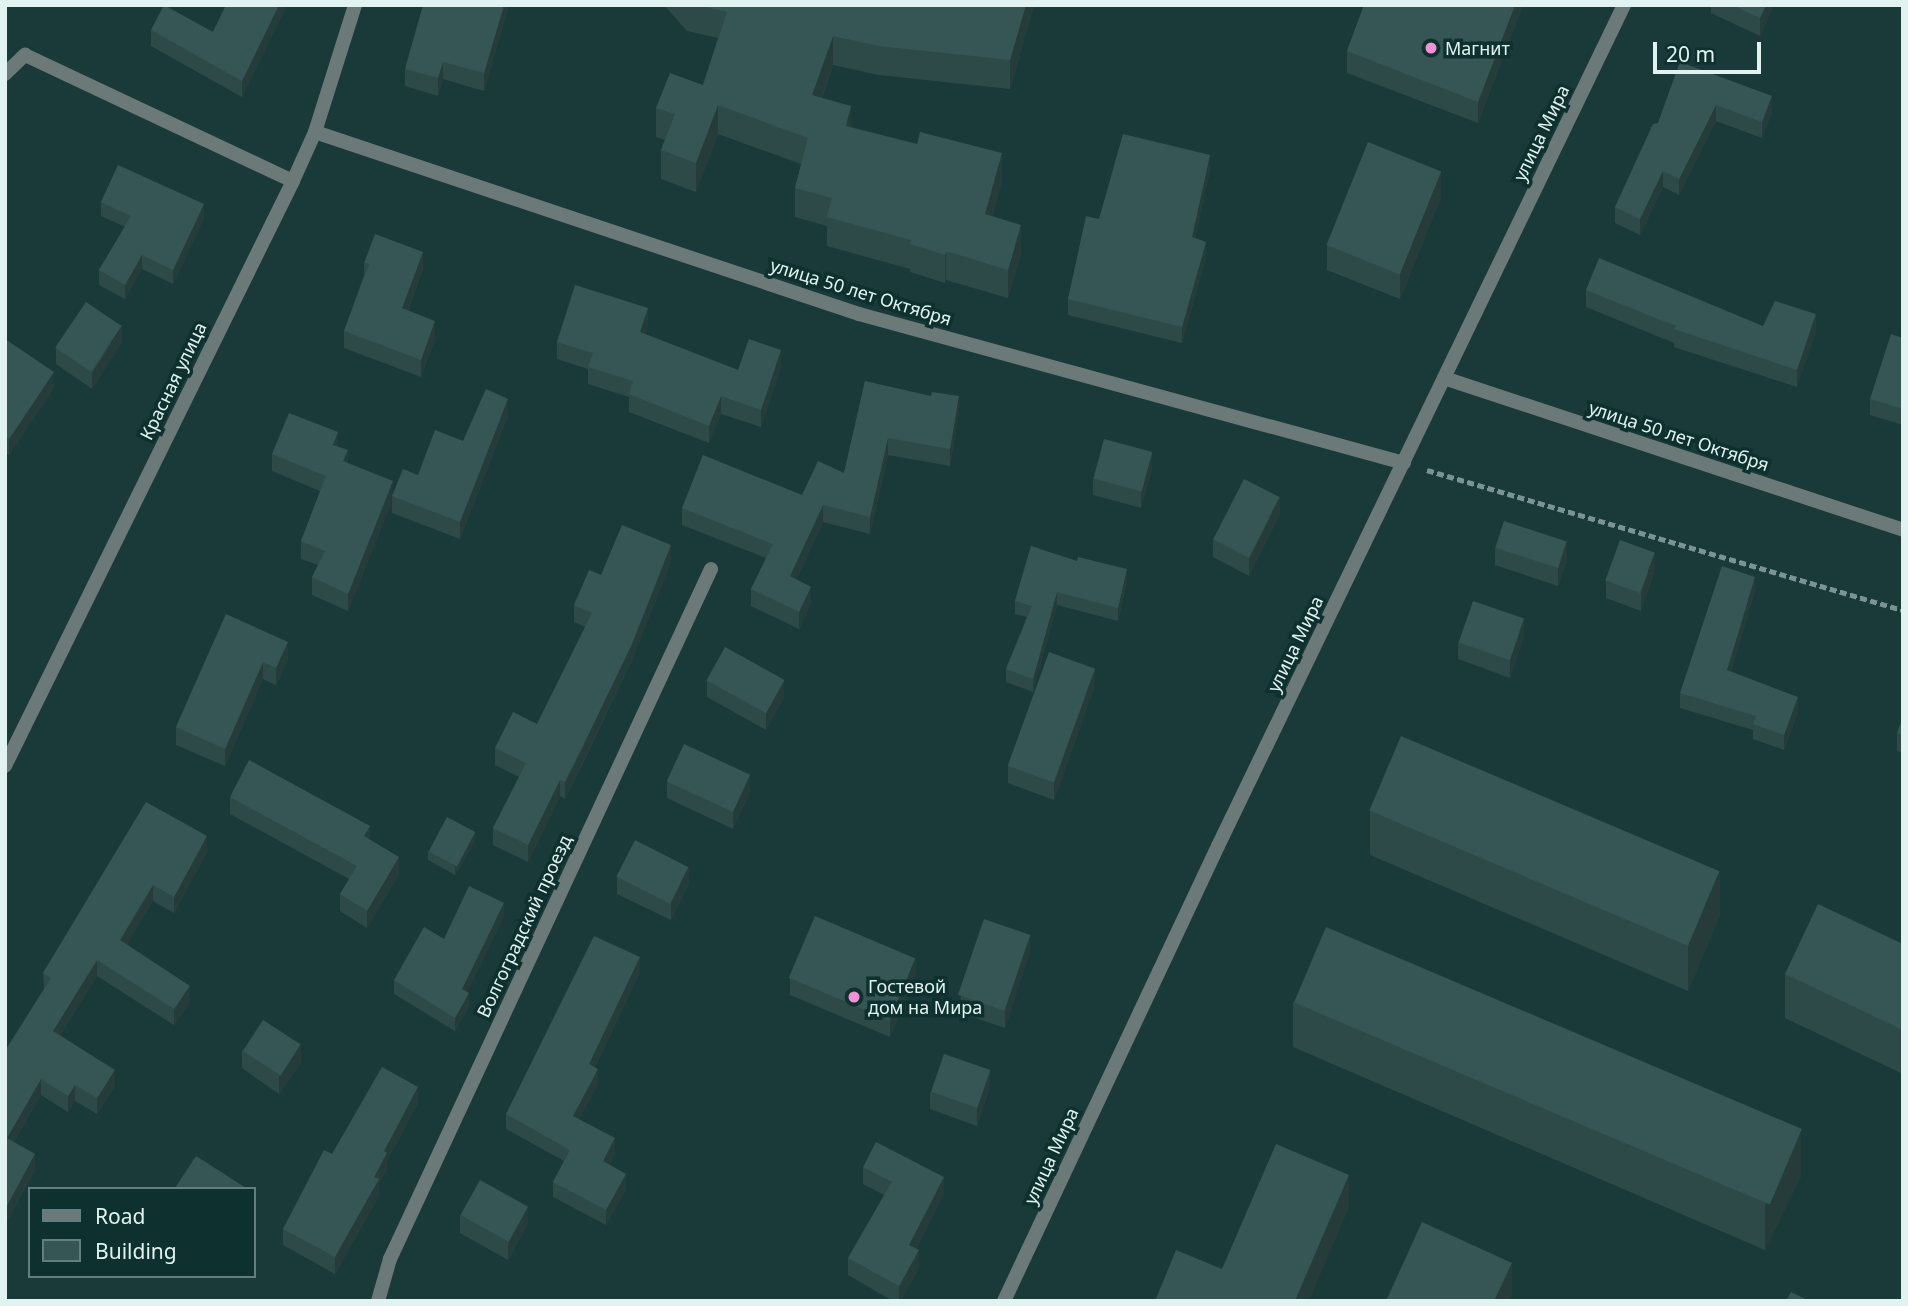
<!DOCTYPE html>
<html>
<head>
<meta charset="utf-8">
<style>
	body { margin:0 }
	#map { position:relative; width:1908px; height:1306px; overflow:hidden; background:#193a39; font-family:"Noto Sans",sans-serif }
	div>[style] { position:absolute }
	[style*='--x'] { left:calc(var(--x)*1px); top:calc(var(--y)*1px); width:calc(var(--w)*1px); rotate:calc(var(--a)*1deg) }
	.path>* { height:4.5px; margin-top:-2.25px; transform-origin:0; background:repeating-linear-gradient(90deg,#7a9493 0 7px,transparent 0 10.5px) }
	.minor>* { height:14px; margin:-7px; padding:0 7px; transform-origin:7px; border-radius:7px; background:#6b7978 }
	.tertiary>* { height:14px; margin:-7px; padding:0 7px; transform-origin:7px; border-radius:7px; background:#6b7978 }
	.wall>* { inset:0; background:#2e4a48 }
	.shaded-wall>* { inset:0; background:#253c3b }
	.building>* { inset:0; background:#355654; transform-origin:0 0 }
	.dots>* { width:19px; height:19px; translate:-50% -50%; box-sizing:border-box; border:4px solid #0e302f; border-radius:50% }
	span { translate:-50% -50%; white-space:nowrap; text-align:center; line-height:1.15; -webkit-text-stroke:7px #0e302f; paint-order:stroke }
	.poi-label { font-size:18px; color:#e1f3f1 }
	.left { translate:0 -50%; text-align:left }
	.street-label { font-size:18px; color:#e1f3f1 }
	.frame { position:absolute; inset:0; border:7px solid #e1f3f1; pointer-events:none }
	.legend { position:absolute; left:28px; top:1187px; width:228px; height:91px; box-sizing:border-box; background:#0e302f; border:2px solid #627e7d; margin:0; padding:9px 12px; list-style:none; font-size:21px; color:#e1f3f1 }
	.legend li { display:flex; align-items:center; gap:14px; height:35px }
	.legend b { width:35px; border:2px solid #627e7d }
	.scale { position:absolute; left:1653px; top:42px; width:108px; height:32px; box-sizing:border-box; border:4px solid #e1f3f1; border-top:0; padding-left:9px; font-size:21px; line-height:24px; white-space:nowrap; color:#e1f3f1; -webkit-text-stroke:5px #0e302f; paint-order:stroke }
</style>
</head>
<body>
<div id="map">
	<div class="path">
		<div style="--x:1427;--y:470;--w:496;--a:16.4"></div>
	</div>
	<div class="minor">
		<div style="--x:5;--y:74;--w:28;--a:-44"></div>
		<div style="--x:25;--y:55;--w:296;--a:25.2"></div>
		<div style="--x:315;--y:132;--w:574;--a:18.5"></div>
		<div style="--x:859;--y:314;--w:565;--a:15.29"></div>
		<div style="--x:5;--y:766;--w:652;--a:-63.79"></div>
		<div style="--x:293;--y:181;--w:54;--a:-65.8"></div>
		<div style="--x:315;--y:132;--w:133;--a:-72.5"></div>
		<div style="--x:378;--y:1301;--w:44;--a:-74.1"></div>
		<div style="--x:390;--y:1259;--w:761;--a:-65.05"></div>
	</div>
	<div class="tertiary">
		<div style="--x:1444;--y:378;--w:484;--a:18.3"></div>
		<div style="--x:1004;--y:1301;--w:503;--a:-64.81"></div>
		<div style="--x:1218;--y:846;--w:934;--a:-64.23"></div>
	</div>
	<div class="wall">
		<div style="clip-path:polygon(226px 5px,287px 5px,242px 97px,151px 46px,151px 30px,213px 32px)"></div>
		<div style="clip-path:polygon(509px 5px,484px 91px,443px 79px,438px 96px,405px 86px,405px 69px)"></div>
		<div style="clip-path:polygon(664px 5px,1034px 5px,1010px 89px,879px 75px,833px 65px,822px 98px,851px 127px,1002px 182px,992px 217px,1021px 254px,1008px 298px,946px 280px,945px 283px,910px 272px,910px 269px,827px 246px,827px 226px,795px 217px,795px 188px,801px 164px,718px 134px,696px 192px,661px 179px,661px 150px,665px 140px,656px 137px,656px 108px,703px 85px,718px 38px,687px 31px)"></div>
		<div style="clip-path:polygon(1364px 5px,1523px 5px,1478px 123px,1347px 73px,1347px 51px)"></div>
		<div style="clip-path:polygon(1711px 5px,1774px 5px,1760px 36px,1711px 13px)"></div>
		<div style="clip-path:polygon(1680px 62px,1772px 112px,1762px 138px,1716px 121px,1679px 195px,1663px 187px,1640px 235px,1615px 223px,1615px 207px,1658px 123px)"></div>
		<div style="clip-path:polygon(1210px 170px,1195px 238px,1206px 257px,1182px 343px,1068px 315px,1068px 299px,1099px 219px)"></div>
		<div style="clip-path:polygon(1441px 197px,1400px 299px,1327px 270px,1327px 245px)"></div>
		<div style="clip-path:polygon(101px 202px,204px 218px,173px 284px,142px 269px,125px 299px,99px 285px,99px 270px,125px 227px,101px 216px)"></div>
		<div style="clip-path:polygon(364px 263px,423px 269px,408px 311px,435px 339px,421px 377px,344px 348px,344px 331px,364px 275px)"></div>
		<div style="clip-path:polygon(1586px 290px,1763px 326px,1816px 331px,1797px 387px,1674px 347px,1674px 343px,1586px 307px)"></div>
		<div style="clip-path:polygon(648px 325px,645px 334px,738px 370px,781px 367px,761px 427px,721px 414px,709px 443px,629px 412px,629px 397px,588px 384px,588px 369px,557px 359px,557px 342px)"></div>
		<div style="clip-path:polygon(1903px 338px,1903px 425px,1870px 415px,1870px 399px)"></div>
		<div style="clip-path:polygon(5px 339px,54px 388px,9px 455px,5px 453px)"></div>
		<div style="clip-path:polygon(122px 342px,92px 389px,56px 364px,56px 348px)"></div>
		<div style="clip-path:polygon(865px 381px,959px 413px,950px 466px,888px 455px,870px 534px,823px 522px,796px 580px,811px 603px,799px 629px,751px 606px,751px 589px,766px 558px,682px 525px,682px 508px,802px 495px,844px 473px)"></div>
		<div style="clip-path:polygon(508px 416px,460px 539px,392px 513px,392px 501px,348px 611px,312px 595px,312px 577px,318px 565px,301px 559px,301px 541px,320px 491px,272px 471px,272px 454px,338px 446px,348px 463px,393px 494px,463px 441px)"></div>
		<div style="clip-path:polygon(1152px 469px,1141px 508px,1093px 495px,1093px 478px)"></div>
		<div style="clip-path:polygon(1280px 514px,1249px 576px,1213px 557px,1213px 540px)"></div>
		<div style="clip-path:polygon(1031px 546px,1127px 582px,1118px 621px,1057px 605px,1033px 692px,1006px 682px,1006px 669px,1027px 617px,1015px 614px,1015px 601px)"></div>
		<div style="clip-path:polygon(1495px 548px,1567px 559px,1558px 586px,1495px 565px)"></div>
		<div style="clip-path:polygon(671px 562px,632px 660px,583px 763px,565px 799px,560px 796px,528px 862px,493px 845px,493px 828px,519px 777px,495px 765px,495px 748px,537px 724px,585px 627px,574px 622px,574px 605px,601px 575px)"></div>
		<div style="clip-path:polygon(1655px 570px,1641px 611px,1606px 598px,1606px 581px)"></div>
		<div style="clip-path:polygon(1755px 592px,1731px 671px,1798px 712px,1784px 750px,1753px 739px,1753px 730px,1680px 708px,1680px 693px)"></div>
		<div style="clip-path:polygon(226px 614px,288px 659px,276px 685px,263px 679px,225px 766px,176px 745px,176px 727px)"></div>
		<div style="clip-path:polygon(1524px 636px,1510px 678px,1458px 659px,1458px 642px)"></div>
		<div style="clip-path:polygon(707px 680px,784px 697px,766px 730px,707px 697px)"></div>
		<div style="clip-path:polygon(1095px 686px,1054px 800px,1008px 783px,1008px 766px)"></div>
		<div style="clip-path:polygon(1903px 717px,1903px 753px,1897px 751px,1897px 733px)"></div>
		<div style="clip-path:polygon(667px 781px,750px 792px,733px 829px,667px 798px)"></div>
		<div style="clip-path:polygon(230px 797px,370px 839px,399px 875px,367px 928px,340px 911px,340px 894px,349px 879px,230px 814px)"></div>
		<div style="clip-path:polygon(146px 802px,207px 852px,174px 913px,153px 901px,127px 944px,190px 1002px,174px 1025px,97px 976px,60px 1035px,115px 1086px,97px 1114px,75px 1101px,68px 1112px,41px 1095px,14px 1142px,35px 1170px,5px 1225px,5px 1051px,44px 989px,43px 973px)"></div>
		<div style="clip-path:polygon(1370px 811px,1720px 915px,1688px 991px,1370px 855px)"></div>
		<div style="clip-path:polygon(475px 841px,455px 875px,428px 860px,428px 851px)"></div>
		<div style="clip-path:polygon(617px 877px,689px 884px,671px 920px,617px 894px)"></div>
		<div style="clip-path:polygon(504px 916px,467px 992px,469px 1006px,455px 1031px,394px 994px,394px 980px,444px 939px)"></div>
		<div style="clip-path:polygon(1903px 944px,1903px 1074px,1785px 1018px,1785px 974px)"></div>
		<div style="clip-path:polygon(1030px 952px,1005px 1028px,961px 1013px,961px 996px)"></div>
		<div style="clip-path:polygon(640px 972px,595px 1067px,598px 1084px,579px 1119px,615px 1153px,609px 1165px,626px 1189px,606px 1225px,553px 1197px,553px 1182px,564px 1161px,506px 1129px,506px 1114px)"></div>
		<div style="clip-path:polygon(916px 975px,890px 1037px,790px 995px,790px 978px)"></div>
		<div style="clip-path:polygon(1293px 1002px,1801px 1176px,1765px 1250px,1293px 1047px)"></div>
		<div style="clip-path:polygon(242px 1050px,301px 1063px,279px 1094px,242px 1068px)"></div>
		<div style="clip-path:polygon(990px 1087px,977px 1126px,930px 1109px,930px 1092px)"></div>
		<div style="clip-path:polygon(418px 1103px,387px 1161px,387px 1169px,379px 1183px,379px 1196px,335px 1274px,283px 1245px,283px 1229px,332px 1154px)"></div>
		<div style="clip-path:polygon(863px 1167px,944px 1194px,916px 1249px,919px 1268px,900px 1301px,893px 1301px,848px 1275px,848px 1258px,884px 1195px,863px 1184px)"></div>
		<div style="clip-path:polygon(460px 1215px,528px 1224px,508px 1260px,460px 1233px)"></div>
	</div>
	<div class="shaded-wall">
		<div style="clip-path:polygon(279px 5px,287px 5px,242px 97px,242px 81px)"></div>
		<div style="clip-path:polygon(504px 5px,509px 5px,484px 91px,484px 73px)"></div>
		<div style="clip-path:polygon(1026px 5px,1034px 5px,1010px 89px,1010px 60px)"></div>
		<div style="clip-path:polygon(1515px 5px,1523px 5px,1478px 123px,1478px 102px)"></div>
		<div style="clip-path:polygon(1766px 5px,1774px 5px,1760px 36px,1760px 18px)"></div>
		<div style="clip-path:polygon(833px 36px,833px 65px,812px 124px,812px 95px)"></div>
		<div style="clip-path:polygon(443px 62px,443px 79px,438px 96px,438px 78px)"></div>
		<div style="clip-path:polygon(1772px 96px,1772px 112px,1762px 138px,1762px 122px)"></div>
		<div style="clip-path:polygon(718px 105px,718px 134px,696px 192px,696px 163px)"></div>
		<div style="clip-path:polygon(1716px 105px,1716px 121px,1679px 195px,1679px 179px)"></div>
		<div style="clip-path:polygon(851px 106px,851px 135px,846px 126px)"></div>
		<div style="clip-path:polygon(1002px 153px,1002px 182px,985px 243px,985px 214px)"></div>
		<div style="clip-path:polygon(1210px 155px,1210px 170px,1192px 253px,1192px 237px)"></div>
		<div style="clip-path:polygon(1441px 171px,1441px 197px,1400px 299px,1400px 274px)"></div>
		<div style="clip-path:polygon(1663px 171px,1663px 187px,1640px 235px,1640px 219px)"></div>
		<div style="clip-path:polygon(204px 204px,204px 218px,173px 284px,173px 270px)"></div>
		<div style="clip-path:polygon(1021px 225px,1021px 254px,1008px 298px,1008px 270px)"></div>
		<div style="clip-path:polygon(1206px 242px,1206px 257px,1182px 343px,1182px 327px)"></div>
		<div style="clip-path:polygon(946px 251px,946px 280px,945px 283px,945px 255px)"></div>
		<div style="clip-path:polygon(423px 252px,423px 269px,402px 326px,402px 308px)"></div>
		<div style="clip-path:polygon(142px 255px,142px 269px,125px 299px,125px 285px)"></div>
		<div style="clip-path:polygon(648px 308px,648px 325px,640px 350px,640px 332px)"></div>
		<div style="clip-path:polygon(1816px 314px,1816px 331px,1797px 387px,1797px 370px)"></div>
		<div style="clip-path:polygon(435px 321px,435px 339px,421px 377px,421px 360px)"></div>
		<div style="clip-path:polygon(122px 326px,122px 342px,92px 389px,92px 373px)"></div>
		<div style="clip-path:polygon(781px 350px,781px 367px,761px 427px,761px 410px)"></div>
		<div style="clip-path:polygon(54px 372px,54px 388px,9px 455px,9px 439px)"></div>
		<div style="clip-path:polygon(721px 396px,721px 414px,709px 443px,709px 426px)"></div>
		<div style="clip-path:polygon(959px 396px,959px 413px,950px 466px,950px 449px)"></div>
		<div style="clip-path:polygon(508px 399px,508px 416px,460px 539px,460px 522px)"></div>
		<div style="clip-path:polygon(338px 432px,338px 450px,333px 445px)"></div>
		<div style="clip-path:polygon(888px 438px,888px 455px,870px 534px,870px 517px)"></div>
		<div style="clip-path:polygon(348px 450px,348px 468px,343px 461px)"></div>
		<div style="clip-path:polygon(1152px 452px,1152px 469px,1141px 508px,1141px 491px)"></div>
		<div style="clip-path:polygon(393px 481px,392px 501px,348px 611px,348px 594px)"></div>
		<div style="clip-path:polygon(1280px 497px,1280px 514px,1249px 576px,1249px 559px)"></div>
		<div style="clip-path:polygon(823px 505px,823px 522px,790px 593px,790px 576px)"></div>
		<div style="clip-path:polygon(1567px 541px,1567px 559px,1558px 586px,1558px 568px)"></div>
		<div style="clip-path:polygon(671px 545px,671px 562px,632px 660px,565px 799px,565px 782px)"></div>
		<div style="clip-path:polygon(1655px 553px,1655px 570px,1641px 611px,1641px 593px)"></div>
		<div style="clip-path:polygon(1127px 569px,1127px 582px,1118px 621px,1118px 608px)"></div>
		<div style="clip-path:polygon(1755px 577px,1755px 592px,1727px 685px,1727px 670px)"></div>
		<div style="clip-path:polygon(811px 587px,811px 603px,799px 629px,799px 612px)"></div>
		<div style="clip-path:polygon(1057px 592px,1057px 605px,1033px 692px,1033px 679px)"></div>
		<div style="clip-path:polygon(1524px 619px,1524px 636px,1510px 678px,1510px 660px)"></div>
		<div style="clip-path:polygon(288px 642px,288px 659px,276px 685px,276px 668px)"></div>
		<div style="clip-path:polygon(263px 662px,263px 679px,225px 766px,225px 749px)"></div>
		<div style="clip-path:polygon(1095px 669px,1095px 686px,1054px 800px,1054px 783px)"></div>
		<div style="clip-path:polygon(784px 680px,784px 697px,766px 730px,766px 713px)"></div>
		<div style="clip-path:polygon(1798px 697px,1798px 712px,1784px 750px,1784px 735px)"></div>
		<div style="clip-path:polygon(750px 775px,750px 792px,733px 829px,733px 812px)"></div>
		<div style="clip-path:polygon(560px 780px,560px 796px,528px 862px,528px 845px)"></div>
		<div style="clip-path:polygon(370px 826px,370px 843px,364px 836px)"></div>
		<div style="clip-path:polygon(475px 832px,475px 841px,455px 875px,455px 866px)"></div>
		<div style="clip-path:polygon(207px 836px,207px 852px,174px 913px,174px 897px)"></div>
		<div style="clip-path:polygon(399px 857px,399px 875px,367px 928px,367px 911px)"></div>
		<div style="clip-path:polygon(689px 867px,689px 884px,671px 920px,671px 903px)"></div>
		<div style="clip-path:polygon(1720px 871px,1720px 915px,1688px 991px,1688px 946px)"></div>
		<div style="clip-path:polygon(153px 885px,153px 901px,120px 956px,120px 940px)"></div>
		<div style="clip-path:polygon(504px 903px,504px 916px,462px 1002px,462px 989px)"></div>
		<div style="clip-path:polygon(1030px 935px,1030px 952px,1005px 1028px,1005px 1010px)"></div>
		<div style="clip-path:polygon(640px 957px,640px 972px,589px 1079px,589px 1064px)"></div>
		<div style="clip-path:polygon(916px 958px,916px 975px,890px 1037px,890px 1020px)"></div>
		<div style="clip-path:polygon(97px 960px,97px 976px,53px 1047px,53px 1031px)"></div>
		<div style="clip-path:polygon(190px 986px,190px 1002px,174px 1025px,174px 1009px)"></div>
		<div style="clip-path:polygon(469px 993px,469px 1006px,455px 1031px,455px 1018px)"></div>
		<div style="clip-path:polygon(301px 1045px,301px 1063px,279px 1094px,279px 1076px)"></div>
		<div style="clip-path:polygon(598px 1069px,598px 1084px,573px 1131px,573px 1116px)"></div>
		<div style="clip-path:polygon(115px 1070px,115px 1086px,97px 1114px,97px 1098px)"></div>
		<div style="clip-path:polygon(990px 1070px,990px 1087px,977px 1126px,977px 1108px)"></div>
		<div style="clip-path:polygon(41px 1079px,41px 1095px,7px 1154px,7px 1138px)"></div>
		<div style="clip-path:polygon(75px 1085px,75px 1101px,68px 1112px,68px 1096px)"></div>
		<div style="clip-path:polygon(418px 1087px,418px 1103px,387px 1161px,387px 1169px,379px 1183px,379px 1196px,335px 1274px,335px 1257px,374px 1177px,384px 1151px)"></div>
		<div style="clip-path:polygon(1801px 1132px,1801px 1176px,1765px 1250px,1765px 1206px)"></div>
		<div style="clip-path:polygon(615px 1138px,615px 1153px,603px 1176px,603px 1161px)"></div>
		<div style="clip-path:polygon(35px 1154px,35px 1170px,5px 1225px,5px 1209px)"></div>
		<div style="clip-path:polygon(626px 1174px,626px 1189px,606px 1225px,606px 1210px)"></div>
		<div style="clip-path:polygon(1349px 1175px,1349px 1208px,1309px 1301px,1295px 1301px)"></div>
		<div style="clip-path:polygon(944px 1177px,944px 1194px,909px 1262px,909px 1245px)"></div>
		<div style="clip-path:polygon(528px 1207px,528px 1224px,508px 1260px,508px 1242px)"></div>
		<div style="clip-path:polygon(919px 1250px,919px 1268px,900px 1301px,899px 1301px,899px 1286px)"></div>
		<div style="clip-path:polygon(1512px 1263px,1512px 1295px,1509px 1301px,1494px 1301px)"></div>
	</div>
	<div class="building">
		<div style="clip-path:polygon(164px 5px,213px 32px,226px 5px,279px 5px,242px 81px,151px 30px)"></div>
		<div style="clip-path:polygon(423px 5px,504px 5px,484px 73px,443px 62px,438px 78px,405px 69px)"></div>
		<div style="clip-path:polygon(698px 5px,1026px 5px,1010px 60px,879px 46px,833px 36px,812px 95px,851px 106px,846px 126px,917px 144px,920px 132px,1002px 153px,985px 214px,1021px 225px,1008px 270px,946px 251px,945px 255px,910px 244px,911px 240px,827px 217px,832px 198px,795px 188px,808px 138px,718px 105px,696px 163px,661px 150px,675px 114px,656px 108px,670px 73px,703px 85px,727px 12px)"></div>
		<div style="clip-path:polygon(1364px 5px,1515px 5px,1478px 102px,1347px 51px)"></div>
		<div style="clip-path:polygon(1732px 5px,1766px 5px,1760px 18px)"></div>
		<div style="clip-path:polygon(1680px 62px,1772px 96px,1762px 122px,1716px 105px,1679px 179px,1663px 171px,1640px 219px,1615px 207px,1653px 124px,1658px 123px)"></div>
		<div style="clip-path:polygon(1123px 134px,1210px 155px,1192px 237px,1206px 242px,1182px 327px,1068px 299px,1086px 216px,1099px 219px)"></div>
		<div style="left:1368px;top:142px;width:79px;height:111px;rotate:22deg"></div>
		<div style="clip-path:polygon(118px 165px,204px 204px,173px 270px,142px 255px,125px 285px,99px 270px,131px 216px,101px 202px)"></div>
		<div style="clip-path:polygon(375px 234px,423px 252px,402px 308px,435px 321px,421px 360px,344px 331px,369px 264px,364px 263px)"></div>
		<div style="clip-path:polygon(1599px 258px,1763px 326px,1775px 301px,1816px 314px,1797px 370px,1674px 329px,1676px 326px,1586px 290px)"></div>
		<div style="clip-path:polygon(575px 285px,648px 308px,640px 332px,738px 370px,749px 339px,781px 350px,761px 410px,721px 396px,709px 426px,629px 394px,633px 381px,588px 367px,593px 353px,557px 342px)"></div>
		<div style="left:86px;top:302px;width:43px;height:55px;rotate:34deg"></div>
		<div style="clip-path:polygon(1891px 334px,1903px 338px,1903px 409px,1870px 399px)"></div>
		<div style="clip-path:polygon(5px 339px,54px 372px,9px 439px,5px 437px)"></div>
		<div style="clip-path:polygon(865px 381px,931px 396px,932px 392px,959px 396px,950px 449px,888px 438px,870px 517px,823px 505px,790px 576px,811px 587px,799px 612px,751px 589px,773px 544px,682px 508px,703px 455px,802px 495px,818px 461px,844px 473px)"></div>
		<div style="clip-path:polygon(486px 389px,508px 399px,460px 522px,392px 496px,403px 469px,418px 475px,435px 430px,463px 441px)"></div>
		<div style="clip-path:polygon(289px 413px,338px 432px,333px 445px,348px 450px,343px 461px,393px 481px,348px 594px,312px 577px,325px 551px,301px 541px,326px 476px,272px 454px)"></div>
		<div style="left:1104px;top:439px;width:50px;height:41px;rotate:15deg"></div>
		<div style="left:1244px;top:479px;width:40px;height:68px;rotate:27deg"></div>
		<div style="left:1504px;top:521px;width:66px;height:28px;rotate:18deg"></div>
		<div style="clip-path:polygon(622px 525px,671px 545px,632px 644px,583px 746px,565px 782px,560px 780px,528px 845px,493px 828px,526px 763px,495px 748px,513px 712px,537px 724px,592px 613px,574px 605px,589px 570px,601px 575px)"></div>
		<div style="left:1620px;top:540px;width:37px;height:43px;rotate:20deg"></div>
		<div style="clip-path:polygon(1031px 546px,1077px 561px,1078px 557px,1127px 569px,1118px 608px,1057px 592px,1033px 679px,1006px 669px,1032px 606px,1015px 601px)"></div>
		<div style="clip-path:polygon(1722px 566px,1755px 577px,1727px 670px,1798px 697px,1784px 735px,1753px 724px,1756px 716px,1680px 693px)"></div>
		<div style="left:1473px;top:601px;width:54px;height:44px;rotate:19deg"></div>
		<div style="clip-path:polygon(226px 614px,288px 642px,276px 668px,263px 662px,225px 749px,176px 727px)"></div>
		<div style="left:725px;top:647px;width:68px;height:38px;rotate:29deg"></div>
		<div style="left:1049px;top:652px;width:49px;height:121px;rotate:20deg"></div>
		<div style="clip-path:polygon(1903px 717px,1903px 736px,1897px 733px)"></div>
		<div style="left:1401px;top:736px;width:346px;height:81px;rotate:23deg"></div>
		<div style="left:684px;top:744px;width:73px;height:41px;rotate:25deg"></div>
		<div style="clip-path:polygon(249px 760px,370px 826px,364px 836px,399px 857px,367px 911px,340px 894px,357px 866px,230px 797px)"></div>
		<div style="clip-path:polygon(146px 802px,207px 836px,174px 897px,153px 885px,120px 940px,190px 986px,174px 1009px,97px 960px,53px 1031px,115px 1070px,97px 1098px,75px 1085px,68px 1096px,41px 1079px,7px 1138px,35px 1154px,5px 1209px,5px 1051px,51px 978px,43px 973px)"></div>
		<div style="left:447px;top:817px;width:32px;height:39px;rotate:28deg"></div>
		<div style="left:635px;top:840px;width:60px;height:41px;rotate:27deg"></div>
		<div style="clip-path:polygon(469px 886px,504px 903px,462px 989px,469px 993px,455px 1018px,394px 980px,424px 927px,444px 939px)"></div>
		<div style="clip-path:polygon(1818px 904px,1903px 944px,1903px 1030px,1785px 974px)"></div>
		<div style="left:815px;top:916px;width:109px;height:67px;rotate:23deg"></div>
		<div style="left:984px;top:919px;width:49px;height:80px;rotate:19deg"></div>
		<div style="left:1326px;top:927px;width:517px;height:82px;rotate:23deg"></div>
		<div style="clip-path:polygon(594px 936px,640px 957px,589px 1064px,598px 1069px,573px 1116px,615px 1138px,603px 1161px,626px 1174px,606px 1210px,553px 1182px,570px 1150px,506px 1114px)"></div>
		<div style="left:263px;top:1020px;width:45px;height:37px;rotate:33deg"></div>
		<div style="left:944px;top:1054px;width:49px;height:40px;rotate:19deg"></div>
		<div style="clip-path:polygon(382px 1067px,418px 1087px,384px 1151px,387px 1153px,374px 1177px,379px 1179px,335px 1257px,283px 1229px,324px 1150px,332px 1154px)"></div>
		<div style="clip-path:polygon(876px 1142px,944px 1177px,909px 1245px,919px 1250px,899px 1286px,848px 1258px,892px 1182px,863px 1167px)"></div>
		<div style="clip-path:polygon(1276px 1144px,1349px 1175px,1295px 1301px,1155px 1301px,1176px 1250px,1222px 1269px)"></div>
		<div style="clip-path:polygon(196px 1156px,246px 1188px,245px 1189px,175px 1188px)"></div>
		<div style="left:480px;top:1180px;width:55px;height:40px;rotate:29deg"></div>
		<div style="clip-path:polygon(1422px 1222px,1512px 1263px,1494px 1301px,1386px 1301px)"></div>
		<div style="clip-path:polygon(1791px 1292px,1809px 1301px,1786px 1301px)"></div>
	</div>
	<div class="dots">
		<div style="left:1431px;top:48px;background:#f391d6"></div>
		<div style="left:854px;top:997px;background:#f391d6"></div>
	</div>
	<div class="poi-label">
		<span class="left" style="left:1445px;top:48px">Магнит</span>
		<span class="left" style="left:868px;top:997px">Гостевой<br>дом на Мира</span>
	</div>
	<div class="street-label">
		<span style="left:1541px;top:133px;rotate:-64deg">улица Мира</span>
		<span style="left:861px;top:292px;rotate:17deg">улица 50 лет Октября</span>
		<span style="left:173px;top:381px;rotate:-64deg">Красная улица</span>
		<span style="left:1679px;top:436px;rotate:18deg">улица 50 лет Октября</span>
		<span style="left:1295px;top:644px;rotate:-64deg">улица Мира</span>
		<span style="left:524px;top:926px;rotate:-65deg">Волгоградский проезд</span>
		<span style="left:1051px;top:1156px;rotate:-65deg">улица Мира</span>
	</div>
	<div class="frame"></div>
	<ul class="legend">
	<li><b style="height:9px;background:#6b7978"></b>Road</li>
	<li><b style="height:19px;background:#355654"></b>Building</li>
	</ul>
	<div class="scale">20 m</div>
</div>
</body>
</html>
